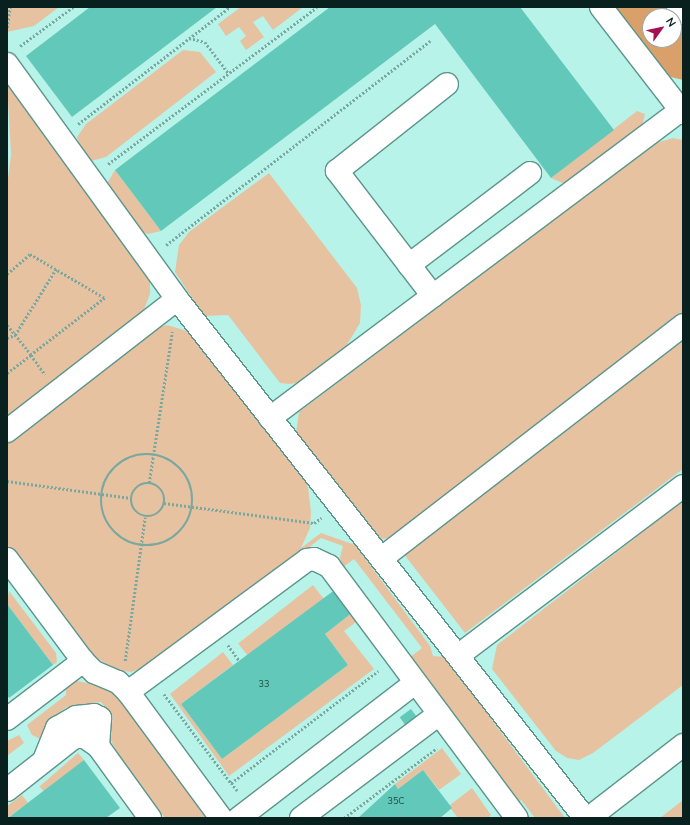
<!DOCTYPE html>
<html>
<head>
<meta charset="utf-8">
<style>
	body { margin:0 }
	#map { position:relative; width:690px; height:825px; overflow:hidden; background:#b8f3e9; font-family:Mulish,sans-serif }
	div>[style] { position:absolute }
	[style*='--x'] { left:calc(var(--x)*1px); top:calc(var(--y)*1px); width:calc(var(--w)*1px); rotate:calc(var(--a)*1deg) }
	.green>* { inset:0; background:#e7c2a1; transform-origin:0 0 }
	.forest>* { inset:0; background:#daa069 }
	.building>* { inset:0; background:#61c8ba; transform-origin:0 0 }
	.path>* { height:2.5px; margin-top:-1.25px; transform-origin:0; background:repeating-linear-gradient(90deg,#79a8a0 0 2px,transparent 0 4px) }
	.path>.ring { margin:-1.25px; padding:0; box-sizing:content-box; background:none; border:2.5px solid #79a8a0; border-radius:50% }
	.roads { filter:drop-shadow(1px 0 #5c958c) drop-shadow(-1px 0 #5c958c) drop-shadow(0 1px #5c958c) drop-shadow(0 -1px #5c958c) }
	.minor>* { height:22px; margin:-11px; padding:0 11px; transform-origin:11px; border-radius:11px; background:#fff }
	span { translate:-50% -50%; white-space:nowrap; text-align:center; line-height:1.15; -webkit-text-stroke:3px #fff; paint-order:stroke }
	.number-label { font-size:9px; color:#1f4b45 }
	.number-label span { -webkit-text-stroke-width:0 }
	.frame { position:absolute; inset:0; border:8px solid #09211e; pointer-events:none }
	.north { position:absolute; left:642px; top:8px; width:40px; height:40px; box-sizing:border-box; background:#fff; border:1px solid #9da6a5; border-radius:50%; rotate:57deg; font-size:11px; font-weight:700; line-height:16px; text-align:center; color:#09211e }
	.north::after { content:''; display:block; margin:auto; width:14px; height:18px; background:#a41150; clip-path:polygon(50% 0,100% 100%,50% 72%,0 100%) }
</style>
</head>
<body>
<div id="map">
	<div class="green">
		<i style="clip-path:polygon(7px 7px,59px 7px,34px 26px,7px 32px)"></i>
		<i style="clip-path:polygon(241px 7px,303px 7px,273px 30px,263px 16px,253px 22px,264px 37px,246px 50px,240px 41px,246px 36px,239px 27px,226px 36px,218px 24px)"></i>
		<i style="clip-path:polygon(183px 50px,200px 52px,216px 72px,106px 157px,91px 161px,84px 157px,77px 137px,86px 124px)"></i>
		<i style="clip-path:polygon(7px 83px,142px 261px,150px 282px,150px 294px,143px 312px,7px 418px,7px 186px,11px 155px)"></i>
		<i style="clip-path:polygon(637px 111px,645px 114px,642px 126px,565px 184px,551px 178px)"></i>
		<i style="clip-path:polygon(673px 138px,683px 140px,683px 317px,392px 538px,379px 539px,296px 433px,299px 412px,656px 143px)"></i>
		<i style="clip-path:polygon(115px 170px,161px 231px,148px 234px,140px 231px,111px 191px,108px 182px)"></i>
		<i style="clip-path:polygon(269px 173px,357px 288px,361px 305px,360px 323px,342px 353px,301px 382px,290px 384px,280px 383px,228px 315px,204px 316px,175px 272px,179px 245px,189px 232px)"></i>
		<i style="clip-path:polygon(167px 325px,190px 332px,301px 473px,308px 487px,311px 512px,310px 528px,301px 548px,321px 533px,355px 545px,430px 646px,433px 656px,445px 657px,565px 818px,535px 818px,521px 800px,519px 802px,409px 658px,422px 648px,361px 568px,354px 559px,342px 568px,340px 557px,343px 546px,321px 538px,158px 663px,131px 672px,116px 670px,89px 653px,7px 545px,7px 438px,156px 328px)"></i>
		<i style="clip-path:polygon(683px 336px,683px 469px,465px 633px,403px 553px)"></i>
		<i style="clip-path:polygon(683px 501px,683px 685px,593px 753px,579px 760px,567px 758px,556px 751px,492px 669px,497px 645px)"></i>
		<i style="left:313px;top:585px;width:18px;height:95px;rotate:52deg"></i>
		<i style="clip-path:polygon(9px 591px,56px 653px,57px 662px,53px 665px,7px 604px)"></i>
		<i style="clip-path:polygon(353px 612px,359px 620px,344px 631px,374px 669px,229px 776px,170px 694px,223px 652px,233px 665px,181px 704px,222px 759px,348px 665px,325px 634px)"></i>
		<i style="clip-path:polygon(72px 680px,112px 688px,209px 818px,165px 818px,124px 765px,109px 737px,113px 718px,101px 702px,67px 707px,51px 718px,40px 739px,32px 735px,27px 725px,66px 695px,66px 685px)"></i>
		<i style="clip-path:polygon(19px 735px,24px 743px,7px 756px,7px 741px)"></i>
		<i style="clip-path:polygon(442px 748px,461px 774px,439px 790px,423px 770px,398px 789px,395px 784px)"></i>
		<i style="left:78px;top:753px;width:9px;height:51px;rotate:49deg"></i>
		<i style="clip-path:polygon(472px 788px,491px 815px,488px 818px,458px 818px,451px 809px,450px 805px)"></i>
		<i style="clip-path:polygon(22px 795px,28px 803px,7px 818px,7px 806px)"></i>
		<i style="clip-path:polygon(683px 800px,683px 818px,660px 818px)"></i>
	</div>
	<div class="forest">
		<i style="clip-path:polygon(613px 7px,666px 7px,673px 16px,650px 16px,650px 40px,674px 40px,674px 17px,683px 29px,683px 80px,667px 76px)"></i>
	</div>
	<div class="building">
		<i style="clip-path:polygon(90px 7px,217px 7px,72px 117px,26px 56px)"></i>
		<i style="clip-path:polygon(330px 7px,520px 7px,614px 130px,551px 178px,435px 24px,161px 231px,115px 170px)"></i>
		<i style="clip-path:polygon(336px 589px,353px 612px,325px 634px,348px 665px,222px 759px,181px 704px)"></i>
		<i style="clip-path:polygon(7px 604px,53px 665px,9px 698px,7px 695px)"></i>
		<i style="left:411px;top:709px;width:9px;height:14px;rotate:54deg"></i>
		<i style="clip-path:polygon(84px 760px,120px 808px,106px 818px,8px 818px)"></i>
		<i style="clip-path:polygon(423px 770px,452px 808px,440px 818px,358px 818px,395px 784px,398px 789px)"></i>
	</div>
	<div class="path">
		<i style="--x:7;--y:28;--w:21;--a:-82"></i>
		<i style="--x:189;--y:38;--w:16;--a:14"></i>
		<i style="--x:205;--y:42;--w:40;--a:53"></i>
		<i style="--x:20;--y:46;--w:66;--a:-36.3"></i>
		<i style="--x:78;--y:124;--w:192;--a:-37.6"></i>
		<i style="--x:108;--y:164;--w:261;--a:-36.9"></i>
		<i style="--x:166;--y:245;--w:334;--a:-37.7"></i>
		<i style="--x:7;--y:274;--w:30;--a:-41"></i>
		<i style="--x:30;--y:254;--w:87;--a:30.4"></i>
		<i style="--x:105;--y:298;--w:93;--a:142.4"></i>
		<i style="--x:31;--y:355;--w:38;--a:-129"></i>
		<i style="--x:7;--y:338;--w:9;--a:-21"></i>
		<i style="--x:15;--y:335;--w:78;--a:-58.2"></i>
		<i style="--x:7;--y:373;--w:30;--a:-37"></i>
		<i style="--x:31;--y:355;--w:24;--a:54"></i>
		<i class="ring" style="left:101px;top:454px;width:89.5px;height:89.5px"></i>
		<i style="--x:7;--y:481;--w:125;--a:7.8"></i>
		<i style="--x:149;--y:483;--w:153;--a:-81.3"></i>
		<i class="ring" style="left:131px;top:483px;width:31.5px;height:31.5px"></i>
		<i style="--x:164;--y:503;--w:151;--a:7.6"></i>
		<i style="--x:314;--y:523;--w:9;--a:-36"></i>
		<i style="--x:228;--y:645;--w:19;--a:54"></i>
		<i style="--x:125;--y:661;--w:145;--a:-82.1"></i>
		<i style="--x:164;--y:694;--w:111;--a:53"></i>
		<i style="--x:237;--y:791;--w:10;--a:-127"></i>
		<i style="--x:231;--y:783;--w:185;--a:-37.3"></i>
		<i style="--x:344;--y:818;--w:116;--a:-37"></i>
	</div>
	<div class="roads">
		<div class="minor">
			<i style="--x:601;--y:7;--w:134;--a:52.3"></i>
			<i style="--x:678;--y:7;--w:8;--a:50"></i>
			<i style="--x:7;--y:64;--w:290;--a:54.1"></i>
			<i style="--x:177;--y:299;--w:660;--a:51.83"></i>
			<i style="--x:409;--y:265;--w:152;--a:-37.2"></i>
			<i style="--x:433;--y:296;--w:158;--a:-127.5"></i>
			<i style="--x:337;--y:171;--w:140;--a:-38.3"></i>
			<i style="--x:270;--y:418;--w:514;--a:-36.85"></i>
			<i style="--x:7;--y:431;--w:215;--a:-37.8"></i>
			<i style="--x:382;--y:558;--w:381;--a:-37.7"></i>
			<i style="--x:7;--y:559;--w:127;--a:53.3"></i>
			<i style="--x:83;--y:661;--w:16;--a:45"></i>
			<i style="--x:94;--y:672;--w:26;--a:23"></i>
			<i style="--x:118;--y:682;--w:14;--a:45"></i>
			<i style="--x:459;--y:655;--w:281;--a:-37"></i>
			<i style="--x:7;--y:719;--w:96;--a:-37.3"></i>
			<i style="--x:44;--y:760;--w:35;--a:-68"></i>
			<i style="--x:57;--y:728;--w:22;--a:-30"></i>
			<i style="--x:76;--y:717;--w:18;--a:-6"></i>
			<i style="--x:94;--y:715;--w:7;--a:27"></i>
			<i style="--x:100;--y:718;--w:28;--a:94"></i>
			<i style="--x:7;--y:790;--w:84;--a:-38.2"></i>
			<i style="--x:73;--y:738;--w:10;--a:-11"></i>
			<i style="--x:83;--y:736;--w:18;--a:34"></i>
			<i style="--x:98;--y:746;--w:89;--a:54.2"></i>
			<i style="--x:221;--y:818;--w:157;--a:-126.4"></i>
			<i style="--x:128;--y:692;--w:222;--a:-36.4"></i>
			<i style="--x:307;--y:560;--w:7;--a:-8"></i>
			<i style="--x:314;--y:559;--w:17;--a:25"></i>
			<i style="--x:329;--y:566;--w:314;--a:53.3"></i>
			<i style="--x:239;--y:818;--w:222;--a:-37.5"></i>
			<i style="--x:301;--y:818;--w:173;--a:-37"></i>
			<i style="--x:589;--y:818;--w:119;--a:-37.8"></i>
		</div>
	</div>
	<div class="number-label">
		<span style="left:264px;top:684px">33</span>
		<span style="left:396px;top:801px">35C</span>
	</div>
	<div class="frame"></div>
	<div class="north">N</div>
</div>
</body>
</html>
